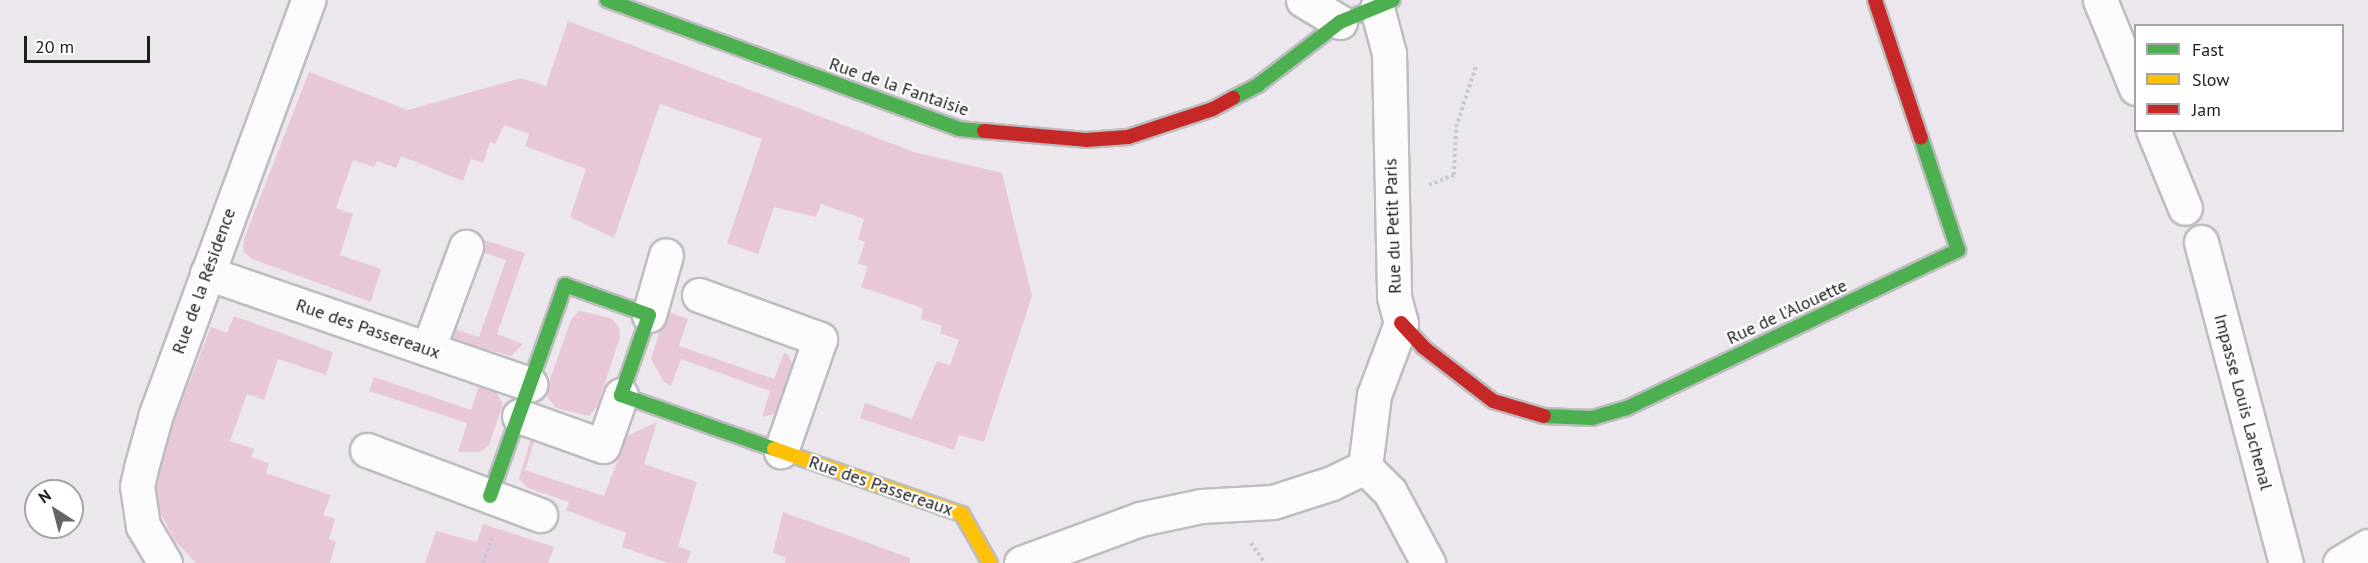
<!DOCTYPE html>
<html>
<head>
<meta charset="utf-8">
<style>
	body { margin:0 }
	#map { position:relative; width:2368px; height:563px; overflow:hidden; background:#ebe7ec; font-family:"PT Sans",sans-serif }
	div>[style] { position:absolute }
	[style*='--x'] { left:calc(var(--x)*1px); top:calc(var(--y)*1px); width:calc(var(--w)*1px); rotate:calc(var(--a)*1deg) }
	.grass>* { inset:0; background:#e8c8d8 }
	.path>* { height:4px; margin-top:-2px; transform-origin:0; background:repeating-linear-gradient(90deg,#cac7d5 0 3px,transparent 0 6px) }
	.roads { filter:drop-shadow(2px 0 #bdbcbe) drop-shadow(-2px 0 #bdbcbe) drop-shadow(0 2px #bdbcbe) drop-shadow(0 -2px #bdbcbe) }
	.street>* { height:33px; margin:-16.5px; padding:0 16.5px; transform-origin:16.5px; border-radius:16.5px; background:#fcfbfc }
	.fast>* { height:14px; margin:-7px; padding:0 7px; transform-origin:7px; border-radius:7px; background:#4caf50 }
	.slow>* { height:14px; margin:-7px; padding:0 7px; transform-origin:7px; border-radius:7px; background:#ffc107 }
	.jam>* { height:14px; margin:-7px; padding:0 7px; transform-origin:7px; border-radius:7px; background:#c62828 }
	span { translate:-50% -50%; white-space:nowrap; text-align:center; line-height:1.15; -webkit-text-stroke:4.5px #fff; paint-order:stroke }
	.street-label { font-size:18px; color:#1e1e1e }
	.legend { position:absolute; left:2134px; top:24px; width:210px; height:108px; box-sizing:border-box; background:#fff; border:2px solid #a5a5a5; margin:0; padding:8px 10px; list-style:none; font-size:18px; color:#1e1e1e }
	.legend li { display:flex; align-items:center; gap:12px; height:30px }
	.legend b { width:30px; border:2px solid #a5a5a5 }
	.north { position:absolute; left:24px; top:479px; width:60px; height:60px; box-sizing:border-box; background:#fff; border:2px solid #a5a5a5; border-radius:50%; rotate:324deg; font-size:16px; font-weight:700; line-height:24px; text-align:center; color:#1e1e1e }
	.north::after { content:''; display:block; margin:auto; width:21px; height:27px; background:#666466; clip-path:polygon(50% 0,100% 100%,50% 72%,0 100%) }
	.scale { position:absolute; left:24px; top:36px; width:126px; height:27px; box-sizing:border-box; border:3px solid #1e1e1e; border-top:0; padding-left:8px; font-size:18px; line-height:21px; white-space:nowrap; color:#1e1e1e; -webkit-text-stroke:4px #fff; paint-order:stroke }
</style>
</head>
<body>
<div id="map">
	<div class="grass">
		<i style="clip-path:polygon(568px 21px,914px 152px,1002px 173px,1032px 296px,984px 442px,959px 435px,954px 450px,860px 418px,865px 403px,912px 419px,937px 361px,950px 365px,959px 340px,940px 333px,942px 326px,921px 319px,923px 308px,861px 287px,868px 267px,858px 263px,865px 242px,858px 239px,864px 219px,821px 204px,816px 217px,774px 207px,758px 254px,727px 243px,762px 139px,660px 104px,614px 238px,570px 217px,586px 169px,525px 146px,529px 134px,504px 125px,495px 144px,490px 142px,483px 163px,471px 159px,463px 181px,401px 156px,396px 168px,377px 161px,374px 167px,353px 160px,336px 208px,353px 214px,340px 255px,381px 269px,371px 302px,252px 259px,243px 251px,244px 239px,309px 72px,408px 110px,521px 78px,546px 86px)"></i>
		<i style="clip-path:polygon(484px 240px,525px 253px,497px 334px,523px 344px,511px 356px,456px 341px,452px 336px,452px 328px,479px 337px,506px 260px,479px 251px)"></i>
		<i style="clip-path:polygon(579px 311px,611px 318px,619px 327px,620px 337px,597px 407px,589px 416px,556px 408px,548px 398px,547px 388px,571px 320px)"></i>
		<i style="clip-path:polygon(666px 311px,688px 319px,679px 346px,774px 379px,784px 353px,788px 355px,794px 367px,775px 414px,762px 417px,770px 391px,681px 359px,671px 386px,664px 382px,651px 359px)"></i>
		<i style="clip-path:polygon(234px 316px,333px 352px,326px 375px,278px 359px,264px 400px,247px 394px,230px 441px,254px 449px,251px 457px,269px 463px,266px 473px,331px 495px,323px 515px,335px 519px,329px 539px,336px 542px,330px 563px,196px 563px,175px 541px,160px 512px,155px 486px,172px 426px,211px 327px,227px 333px)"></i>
		<i style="clip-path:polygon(374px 377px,471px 410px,480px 383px,493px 387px,503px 404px,489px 445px,480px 452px,458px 452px,467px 423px,369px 391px)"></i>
		<i style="clip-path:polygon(657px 422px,644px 464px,697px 482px,678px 546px,691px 551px,687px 563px,668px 563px,622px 547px,626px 533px,566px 510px,569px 502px,528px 488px,519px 479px,531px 438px,535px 439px,525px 470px,604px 496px,627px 436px)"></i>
		<i style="clip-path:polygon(783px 512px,910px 558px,910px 563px,785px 563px,786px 558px,773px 553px)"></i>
		<i style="clip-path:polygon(483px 524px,554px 547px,548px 563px,425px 563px,436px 531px,477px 542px)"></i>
	</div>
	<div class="path">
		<i style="--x:1429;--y:185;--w:27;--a:-22"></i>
		<i style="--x:1454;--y:175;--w:48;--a:-87.6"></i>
		<i style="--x:1456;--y:127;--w:64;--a:-71.8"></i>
		<i style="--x:1251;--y:543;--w:24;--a:55"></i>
		<i style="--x:483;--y:563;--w:27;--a:-70"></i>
	</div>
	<div class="roads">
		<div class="street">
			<i style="--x:1303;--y:0;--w:43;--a:30.7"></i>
			<i style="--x:2100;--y:0;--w:95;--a:67.8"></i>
			<i style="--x:1377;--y:8;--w:47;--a:75.1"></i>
			<i style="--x:1389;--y:53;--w:244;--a:88.8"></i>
			<i style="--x:1394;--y:297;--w:27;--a:75"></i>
			<i style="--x:1401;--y:323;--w:77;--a:110.6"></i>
			<i style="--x:1374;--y:395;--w:73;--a:97.1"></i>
			<i style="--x:1365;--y:467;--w:35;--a:45"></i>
			<i style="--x:1390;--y:492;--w:81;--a:61.8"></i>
			<i style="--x:2153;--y:130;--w:84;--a:67.7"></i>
			<i style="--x:2201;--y:242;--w:332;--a:75.2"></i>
			<i style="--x:207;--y:273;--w:342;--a:19"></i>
			<i style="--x:699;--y:295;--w:129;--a:20"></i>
			<i style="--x:820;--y:339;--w:119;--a:109.2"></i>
			<i style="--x:649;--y:315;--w:62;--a:-74.2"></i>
			<i style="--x:428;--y:349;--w:109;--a:-69.6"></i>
			<i style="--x:519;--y:416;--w:89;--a:19.7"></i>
			<i style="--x:603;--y:446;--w:54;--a:-70.6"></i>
			<i style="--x:367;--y:450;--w:185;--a:20.6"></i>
			<i style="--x:165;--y:563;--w:43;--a:-120.7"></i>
			<i style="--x:143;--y:526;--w:40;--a:-98.5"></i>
			<i style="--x:137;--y:486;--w:18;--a:-77"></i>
			<i style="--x:141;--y:468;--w:56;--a:-74.5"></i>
			<i style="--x:156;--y:414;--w:441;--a:-69.8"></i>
			<i style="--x:1021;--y:563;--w:127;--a:-20.3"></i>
			<i style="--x:1140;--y:519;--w:62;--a:-12"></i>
			<i style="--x:1201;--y:506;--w:72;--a:-3.2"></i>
			<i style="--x:1273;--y:502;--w:62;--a:-17.9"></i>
			<i style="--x:1332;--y:483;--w:37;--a:-26"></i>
			<i style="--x:2340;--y:563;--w:33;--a:-31"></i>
		</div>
		<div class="fast">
			<i style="--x:607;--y:0;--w:375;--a:20.1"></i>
			<i style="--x:959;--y:129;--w:25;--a:5"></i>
			<i style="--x:1233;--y:98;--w:28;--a:-27"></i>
			<i style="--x:1258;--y:85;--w:103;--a:-37.5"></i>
			<i style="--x:1340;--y:22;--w:57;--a:-22.5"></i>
			<i style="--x:1544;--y:416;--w:48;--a:2.4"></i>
			<i style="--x:1592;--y:418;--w:36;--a:-16"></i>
			<i style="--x:1627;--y:408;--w:367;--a:-25.5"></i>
			<i style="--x:1958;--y:250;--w:118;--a:-108.3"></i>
			<i style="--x:490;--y:496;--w:224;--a:-70.4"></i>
			<i style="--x:565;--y:285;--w:89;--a:19.7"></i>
			<i style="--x:649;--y:315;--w:85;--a:109.3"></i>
			<i style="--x:621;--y:395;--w:162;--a:19.4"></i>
		</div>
		<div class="slow">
			<i style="--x:774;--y:449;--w:199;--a:19.1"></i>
			<i style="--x:962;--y:514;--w:56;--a:60.3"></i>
		</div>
		<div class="jam">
			<i style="--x:1875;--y:0;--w:145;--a:71.6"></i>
			<i style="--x:984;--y:131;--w:102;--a:5"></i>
			<i style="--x:1086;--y:140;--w:42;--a:-4.1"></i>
			<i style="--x:1128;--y:137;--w:89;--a:-18.2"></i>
			<i style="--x:1213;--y:109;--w:23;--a:-29"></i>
			<i style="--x:1401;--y:323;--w:33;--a:47"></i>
			<i style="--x:1423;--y:347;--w:88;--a:37.6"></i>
			<i style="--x:1493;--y:401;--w:53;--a:16.4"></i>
		</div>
	</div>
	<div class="street-label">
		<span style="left:899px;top:87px;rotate:19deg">Rue de la Fantaisie</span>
		<span style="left:1393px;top:226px;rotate:-92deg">Rue du Petit Paris</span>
		<span style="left:204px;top:281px;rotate:-70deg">Rue de la Résidence</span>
		<span style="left:1787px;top:312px;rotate:-25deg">Rue de l'Alouette</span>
		<span style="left:368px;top:329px;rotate:19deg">Rue des Passereaux</span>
		<span style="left:2243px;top:402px;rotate:75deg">Impasse Louis Lachenal</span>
		<span style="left:881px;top:486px;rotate:19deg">Rue des Passereaux</span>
	</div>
	<ul class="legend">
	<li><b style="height:8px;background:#4caf50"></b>Fast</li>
	<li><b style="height:8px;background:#ffc107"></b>Slow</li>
	<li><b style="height:8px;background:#c62828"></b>Jam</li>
	</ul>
	<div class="north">N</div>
	<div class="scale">20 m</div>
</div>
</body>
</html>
